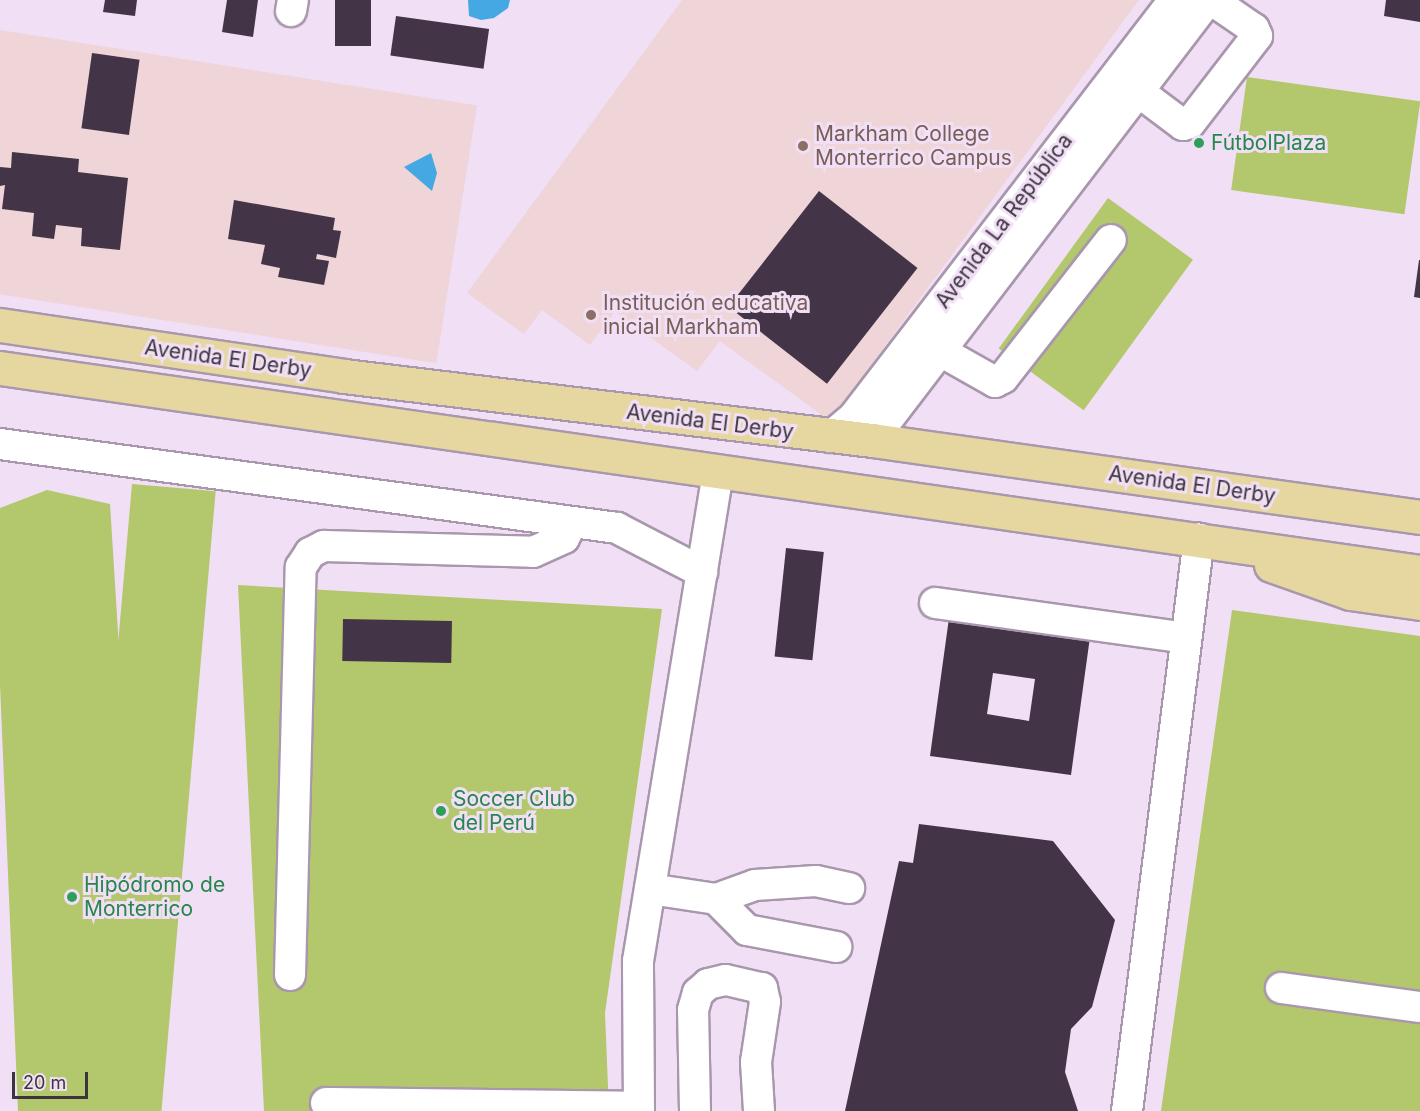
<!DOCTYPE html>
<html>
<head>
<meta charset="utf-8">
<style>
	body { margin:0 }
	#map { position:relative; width:1420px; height:1111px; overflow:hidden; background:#f1dff6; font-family:Inter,sans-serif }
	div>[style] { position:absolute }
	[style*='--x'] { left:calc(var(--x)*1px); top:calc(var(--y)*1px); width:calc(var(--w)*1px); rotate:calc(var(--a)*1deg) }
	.education>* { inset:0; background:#efd4d8; transform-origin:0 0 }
	.green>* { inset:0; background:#b3c76c; transform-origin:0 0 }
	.water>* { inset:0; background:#45a8e2 }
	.building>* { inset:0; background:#433447; transform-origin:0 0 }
	.roads { filter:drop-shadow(2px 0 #a897ad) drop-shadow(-2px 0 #a897ad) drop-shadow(0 2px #a897ad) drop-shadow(0 -2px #a897ad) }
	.minor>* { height:30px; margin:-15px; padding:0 15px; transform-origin:15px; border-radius:15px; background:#fff }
	.major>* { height:33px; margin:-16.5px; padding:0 16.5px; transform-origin:16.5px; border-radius:16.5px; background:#e6d7a1 }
	.dots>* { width:16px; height:16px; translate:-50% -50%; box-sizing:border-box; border:3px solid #f1dff6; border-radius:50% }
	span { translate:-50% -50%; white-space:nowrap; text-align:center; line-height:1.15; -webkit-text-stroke:6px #f1dff6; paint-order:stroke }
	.education-label { font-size:21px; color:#785e54 }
	.left { translate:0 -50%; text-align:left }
	.leisure-label { font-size:21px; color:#27864d }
	.street-label { font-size:21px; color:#3c353e }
	.scale { position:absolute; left:12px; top:1072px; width:76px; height:27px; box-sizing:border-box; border:3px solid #3c353e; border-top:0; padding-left:8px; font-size:18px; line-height:21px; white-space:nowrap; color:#3c353e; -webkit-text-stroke:4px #f1dff6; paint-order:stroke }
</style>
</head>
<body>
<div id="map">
	<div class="education">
		<i style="clip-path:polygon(682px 0,1139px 0,830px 421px,720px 341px,697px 371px,615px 312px,590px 345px,542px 310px,524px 334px,467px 293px)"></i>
		<i style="left:0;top:30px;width:483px;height:261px;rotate:9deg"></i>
	</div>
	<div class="green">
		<i style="left:1247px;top:77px;width:175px;height:114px;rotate:8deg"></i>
		<i style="left:1108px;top:198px;width:105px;height:186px;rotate:36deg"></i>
		<i style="left:132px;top:484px;width:84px;height:628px;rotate:5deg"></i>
		<i style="clip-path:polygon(47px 490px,110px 504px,148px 1111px,18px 1111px,0 684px,0 508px)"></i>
		<i style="clip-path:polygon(238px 585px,662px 609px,605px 1013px,609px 1111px,264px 1111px)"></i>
		<i style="clip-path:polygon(1232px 610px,1420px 636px,1420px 1111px,1161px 1111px)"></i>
	</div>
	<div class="water">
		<i style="clip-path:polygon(468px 0,510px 0,508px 8px,494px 18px,481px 20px,469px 16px)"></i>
		<i style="clip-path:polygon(431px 153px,437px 173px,432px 191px,404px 167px)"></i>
	</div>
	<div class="building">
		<i style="clip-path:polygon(105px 0,137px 0,135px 16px,103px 12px)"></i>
		<i style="clip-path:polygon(227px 0,258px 0,253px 37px,222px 32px)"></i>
		<i style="left:335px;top:0;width:36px;height:46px"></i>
		<i style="clip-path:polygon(1386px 0,1420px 0,1420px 22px,1384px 16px)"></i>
		<i style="left:396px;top:16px;width:94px;height:40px;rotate:8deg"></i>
		<i style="left:92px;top:53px;width:48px;height:76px;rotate:8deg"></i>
		<i style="clip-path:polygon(12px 152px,79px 159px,78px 172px,128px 178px,120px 250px,81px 246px,82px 228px,56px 225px,54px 239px,32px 236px,34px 213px,2px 209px,5px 185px,0 186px,0 167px,11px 168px)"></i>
		<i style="left:819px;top:191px;width:125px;height:147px;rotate:38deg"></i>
		<i style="clip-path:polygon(234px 200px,335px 218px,333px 230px,341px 231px,336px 258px,317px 254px,316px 259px,329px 261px,324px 285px,278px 277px,280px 268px,261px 264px,265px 245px,228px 239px)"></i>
		<i style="clip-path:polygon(1419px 260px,1420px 260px,1420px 298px,1414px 297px)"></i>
		<i style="left:786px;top:548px;width:38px;height:109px;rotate:6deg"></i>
		<i style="clip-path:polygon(evenodd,949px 618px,1090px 637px,1071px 775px,930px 756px,949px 618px,993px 673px,1035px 679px,1029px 721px,987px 714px,993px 673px)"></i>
		<i style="left:343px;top:619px;width:109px;height:42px;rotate:1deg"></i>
		<i style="clip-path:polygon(919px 824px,1053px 841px,1115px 920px,1092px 1007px,1071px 1029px,1065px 1072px,1078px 1111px,845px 1111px,899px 861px,913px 863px)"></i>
	</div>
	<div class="roads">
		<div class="minor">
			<i style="--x:291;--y:11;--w:11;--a:-80"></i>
			<i style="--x:1139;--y:92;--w:55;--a:36.9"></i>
			<i style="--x:1183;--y:125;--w:7;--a:-16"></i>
			<i style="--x:1190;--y:123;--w:110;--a:-52.4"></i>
			<i style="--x:1257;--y:36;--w:8;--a:-113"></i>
			<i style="--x:1254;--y:29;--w:51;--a:-145.4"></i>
			<i style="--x:942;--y:352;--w:61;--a:29.5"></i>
			<i style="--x:995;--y:382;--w:9;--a:-27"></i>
			<i style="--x:1003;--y:378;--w:175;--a:-52"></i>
			<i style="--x:830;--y:437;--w:30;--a:-40"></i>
			<i style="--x:853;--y:418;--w:527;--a:-52.48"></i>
			<i style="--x:872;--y:440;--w:554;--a:-52.63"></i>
			<i style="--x:0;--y:444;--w:623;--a:7.75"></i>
			<i style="--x:617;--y:528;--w:96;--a:27.4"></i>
			<i style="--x:935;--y:603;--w:253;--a:7.9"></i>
			<i style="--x:650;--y:889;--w:67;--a:8.6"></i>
			<i style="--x:716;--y:899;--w:41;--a:-19.7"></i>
			<i style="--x:755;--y:885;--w:61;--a:-3.8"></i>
			<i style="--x:816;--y:881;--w:34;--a:12"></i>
			<i style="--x:716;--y:899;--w:44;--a:45"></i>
			<i style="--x:747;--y:930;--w:91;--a:10.8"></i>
			<i style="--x:290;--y:975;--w:408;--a:-88.5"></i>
			<i style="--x:301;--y:567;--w:17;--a:-57"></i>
			<i style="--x:310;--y:553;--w:16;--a:-27"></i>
			<i style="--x:324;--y:546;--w:209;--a:1.6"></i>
			<i style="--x:533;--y:552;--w:34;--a:-24"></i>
			<i style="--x:564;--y:538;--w:17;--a:-62"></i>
			<i style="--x:1281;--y:988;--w:140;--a:7.8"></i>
			<i style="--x:326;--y:1103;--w:313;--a:0.7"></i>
			<i style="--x:639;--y:1111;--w:150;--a:-90.4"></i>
			<i style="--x:638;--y:961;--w:495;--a:-80.7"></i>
			<i style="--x:695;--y:1111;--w:101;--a:-91.1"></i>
			<i style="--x:693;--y:1010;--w:18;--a:-74"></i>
			<i style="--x:698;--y:993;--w:13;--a:-42"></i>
			<i style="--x:708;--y:984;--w:18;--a:-13"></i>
			<i style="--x:726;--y:980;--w:37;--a:13"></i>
			<i style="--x:762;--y:988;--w:14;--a:78"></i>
			<i style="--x:765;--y:1002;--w:61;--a:98.5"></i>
			<i style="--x:756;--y:1062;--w:49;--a:86.5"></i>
			<i style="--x:1127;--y:1111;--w:577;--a:-82.83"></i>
		</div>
		<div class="major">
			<i style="--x:0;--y:325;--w:348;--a:8.4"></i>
			<i style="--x:344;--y:376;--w:532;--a:6.91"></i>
			<i style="--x:872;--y:440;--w:553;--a:8"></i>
			<i style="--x:0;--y:368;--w:1435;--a:8.18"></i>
			<i style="--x:1271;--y:565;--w:84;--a:19.5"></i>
			<i style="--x:1350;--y:593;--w:71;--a:8.1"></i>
		</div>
	</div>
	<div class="dots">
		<i style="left:1199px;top:143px;background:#2e9e5b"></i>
		<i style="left:803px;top:146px;background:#8d6e63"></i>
		<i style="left:591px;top:315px;background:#8d6e63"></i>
		<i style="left:441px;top:811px;background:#2e9e5b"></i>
		<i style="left:72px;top:897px;background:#2e9e5b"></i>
	</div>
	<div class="education-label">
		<span class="left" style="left:815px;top:146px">Markham College<br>Monterrico Campus</span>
		<span class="left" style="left:603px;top:315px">Institución educativa<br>inicial Markham</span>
	</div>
	<div class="leisure-label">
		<span class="left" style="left:1211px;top:143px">FútbolPlaza</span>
		<span class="left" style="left:453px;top:811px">Soccer Club<br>del Perú</span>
		<span class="left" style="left:84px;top:897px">Hipódromo de<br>Monterrico</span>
	</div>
	<div class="street-label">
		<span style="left:1004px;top:221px;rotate:-53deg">Avenida La República</span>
		<span style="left:228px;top:359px;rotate:8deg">Avenida El Derby</span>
		<span style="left:710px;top:422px;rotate:7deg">Avenida El Derby</span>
		<span style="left:1192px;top:485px;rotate:8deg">Avenida El Derby</span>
	</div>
	<div class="scale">20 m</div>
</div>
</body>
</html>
